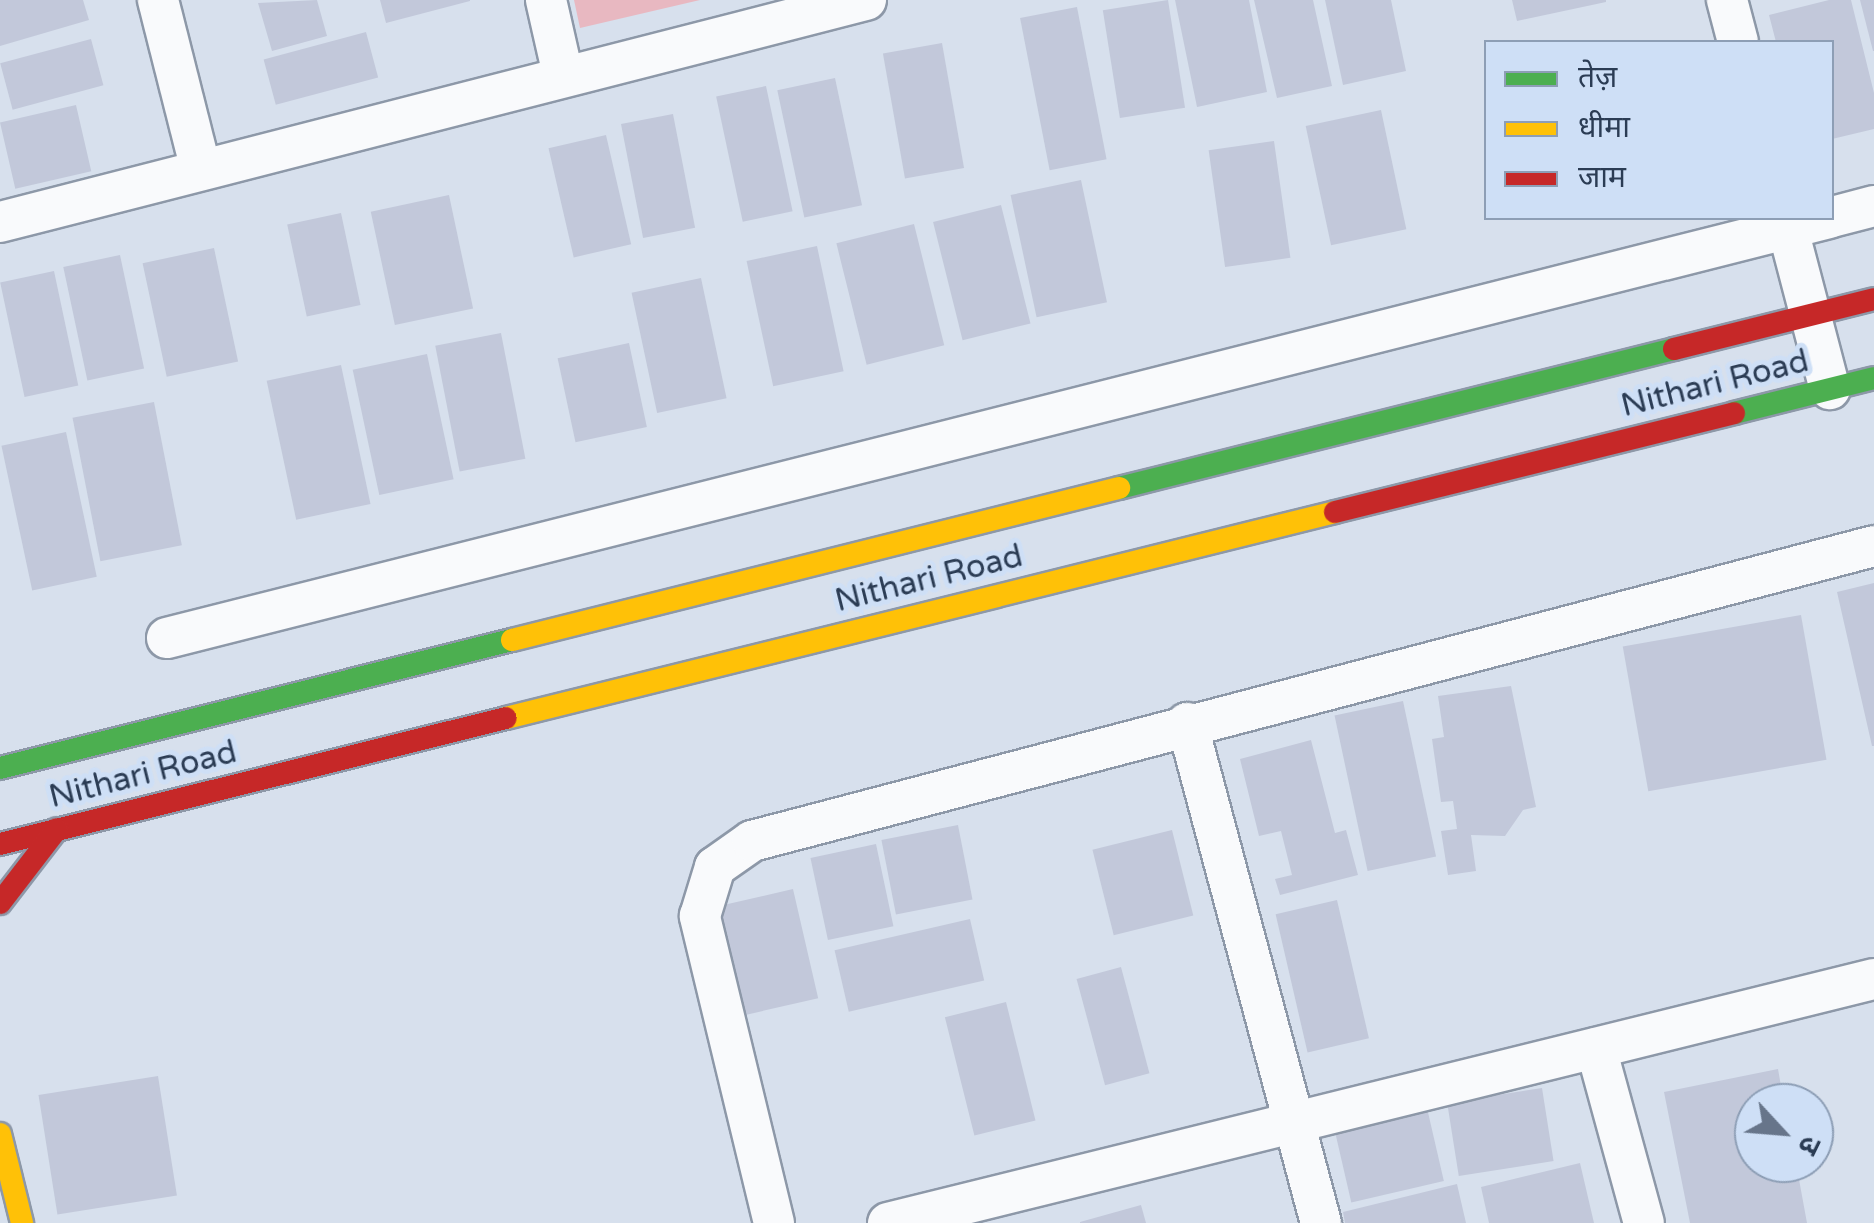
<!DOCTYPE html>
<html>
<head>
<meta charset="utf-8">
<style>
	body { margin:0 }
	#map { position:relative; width:1874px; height:1223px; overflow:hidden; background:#d7e0ed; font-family:"Varela Round","Noto Sans Devanagari",sans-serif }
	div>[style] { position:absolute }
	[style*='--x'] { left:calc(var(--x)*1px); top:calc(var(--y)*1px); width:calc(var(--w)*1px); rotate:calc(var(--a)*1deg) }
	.green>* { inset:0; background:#e8b8c1 }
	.building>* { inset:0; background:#c2c8da; transform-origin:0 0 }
	.roads { filter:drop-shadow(2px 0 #8d98a8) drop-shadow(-2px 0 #8d98a8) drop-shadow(0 2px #8d98a8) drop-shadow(0 -2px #8d98a8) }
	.street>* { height:40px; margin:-20px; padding:0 20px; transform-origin:20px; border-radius:20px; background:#f9fafc }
	.fast>* { height:22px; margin:-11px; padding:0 11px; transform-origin:11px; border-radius:11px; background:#4caf50 }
	.slow>* { height:22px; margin:-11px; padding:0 11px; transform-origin:11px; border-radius:11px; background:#ffc107 }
	.jam>* { height:22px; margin:-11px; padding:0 11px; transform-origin:11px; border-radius:11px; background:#c62828 }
	span { translate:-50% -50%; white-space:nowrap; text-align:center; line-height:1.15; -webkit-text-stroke:10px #cedff6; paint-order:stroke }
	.street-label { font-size:32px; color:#2b3c54 }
	.legend { position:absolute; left:1484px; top:40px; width:350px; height:180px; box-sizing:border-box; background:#cedff6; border:2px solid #8d9eb5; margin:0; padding:12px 18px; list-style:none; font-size:30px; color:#2b3c54 }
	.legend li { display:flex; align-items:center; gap:20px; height:50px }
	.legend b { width:50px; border:2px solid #8d9eb5 }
	.north { position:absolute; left:1734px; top:1083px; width:100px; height:100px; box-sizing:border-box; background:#cedff6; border:2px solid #8d9eb5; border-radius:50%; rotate:116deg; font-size:28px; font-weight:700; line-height:40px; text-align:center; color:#2b3c54 }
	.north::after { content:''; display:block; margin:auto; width:35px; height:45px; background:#67758a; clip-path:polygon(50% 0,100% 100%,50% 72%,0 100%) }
</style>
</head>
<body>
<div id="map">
	<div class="green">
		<i style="clip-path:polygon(574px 0,700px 0,580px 28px)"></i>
	</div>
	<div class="building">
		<i style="clip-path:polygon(0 0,83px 0,89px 20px,0 46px)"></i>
		<i style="clip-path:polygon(317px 0,327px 36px,272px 51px,258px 3px)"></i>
		<i style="clip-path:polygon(380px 0,470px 0,470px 1px,386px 23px)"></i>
		<i style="left:1168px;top:0;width:109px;height:66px;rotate:81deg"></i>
		<i style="clip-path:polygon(1175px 0,1249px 0,1267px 92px,1197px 107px)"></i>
		<i style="clip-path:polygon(1254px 0,1313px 0,1332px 86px,1277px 98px)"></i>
		<i style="clip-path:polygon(1325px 0,1391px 0,1406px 71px,1343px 85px)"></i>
		<i style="clip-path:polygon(1512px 0,1606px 0,1606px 2px,1517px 21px)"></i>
		<i style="clip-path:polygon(1829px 0,1851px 0,1874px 93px,1874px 129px,1832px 139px,1832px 42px,1776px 42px,1769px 15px)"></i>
		<i style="clip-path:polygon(1860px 0,1874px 0,1874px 51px,1873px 51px)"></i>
		<i style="left:1077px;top:7px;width:155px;height:58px;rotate:79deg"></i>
		<i style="left:366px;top:32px;width:47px;height:106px;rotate:75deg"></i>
		<i style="left:91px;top:39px;width:48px;height:94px;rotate:75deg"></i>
		<i style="left:942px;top:43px;width:127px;height:60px;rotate:80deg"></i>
		<i style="left:835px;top:78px;width:130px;height:59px;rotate:78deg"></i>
		<i style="left:766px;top:86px;width:128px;height:51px;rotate:78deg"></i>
		<i style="left:76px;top:105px;width:68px;height:78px;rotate:77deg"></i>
		<i style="left:1381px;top:110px;width:122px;height:77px;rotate:78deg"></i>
		<i style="left:673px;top:114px;width:116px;height:53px;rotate:79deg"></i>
		<i style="left:606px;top:135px;width:112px;height:59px;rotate:77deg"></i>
		<i style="left:1274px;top:141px;width:118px;height:66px;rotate:82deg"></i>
		<i style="left:1081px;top:180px;width:125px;height:72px;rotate:78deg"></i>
		<i style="left:449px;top:195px;width:116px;height:80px;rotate:78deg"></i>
		<i style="left:1001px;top:205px;width:122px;height:70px;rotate:76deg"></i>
		<i style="left:341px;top:213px;width:94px;height:55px;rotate:78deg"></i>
		<i style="left:914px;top:224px;width:125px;height:80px;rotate:76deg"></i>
		<i style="left:817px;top:246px;width:128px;height:72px;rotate:78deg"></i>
		<i style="left:214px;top:248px;width:116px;height:73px;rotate:78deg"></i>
		<i style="left:120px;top:255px;width:116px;height:58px;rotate:78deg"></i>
		<i style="left:54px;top:271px;width:117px;height:55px;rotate:78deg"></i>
		<i style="left:701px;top:278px;width:123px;height:71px;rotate:78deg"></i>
		<i style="left:501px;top:333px;width:128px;height:67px;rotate:79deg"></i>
		<i style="left:629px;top:343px;width:86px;height:73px;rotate:78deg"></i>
		<i style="left:427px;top:354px;width:128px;height:76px;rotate:78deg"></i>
		<i style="left:341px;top:365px;width:142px;height:76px;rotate:78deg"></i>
		<i style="left:154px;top:402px;width:146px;height:83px;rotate:79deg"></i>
		<i style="left:66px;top:432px;width:148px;height:66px;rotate:78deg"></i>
		<i style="clip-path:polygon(1874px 583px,1874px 746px,1872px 746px,1837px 592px)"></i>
		<i style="left:1801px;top:615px;width:147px;height:181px;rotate:80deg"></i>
		<i style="clip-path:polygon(1511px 686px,1536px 807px,1523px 810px,1505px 836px,1471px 835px,1476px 871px,1448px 875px,1441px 831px,1457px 829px,1453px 801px,1441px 802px,1432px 739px,1444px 737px,1438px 696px)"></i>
		<i style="left:1403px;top:701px;width:159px;height:70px;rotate:78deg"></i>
		<i style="clip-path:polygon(1311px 740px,1335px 833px,1346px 830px,1358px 875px,1280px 895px,1275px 879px,1292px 875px,1281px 831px,1259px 836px,1240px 759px)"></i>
		<i style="left:958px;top:825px;width:76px;height:78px;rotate:79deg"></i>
		<i style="left:1172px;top:830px;width:88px;height:82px;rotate:76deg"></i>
		<i style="left:876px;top:844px;width:84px;height:67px;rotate:78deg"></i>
		<i style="left:793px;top:889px;width:112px;height:86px;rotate:77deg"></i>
		<i style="left:1337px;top:900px;width:142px;height:63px;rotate:77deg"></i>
		<i style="left:970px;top:919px;width:63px;height:139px;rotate:77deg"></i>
		<i style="left:1121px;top:967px;width:110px;height:46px;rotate:75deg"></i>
		<i style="left:1006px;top:1002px;width:122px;height:63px;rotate:76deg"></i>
		<i style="clip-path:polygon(1778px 1069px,1784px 1103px,1754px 1103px,1754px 1163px,1796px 1163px,1807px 1223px,1690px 1223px,1664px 1092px)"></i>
		<i style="left:158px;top:1076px;width:121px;height:121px;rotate:81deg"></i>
		<i style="left:1542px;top:1088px;width:74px;height:96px;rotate:81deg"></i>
		<i style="left:1427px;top:1108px;width:75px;height:95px;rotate:77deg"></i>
		<i style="clip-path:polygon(1580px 1163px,1594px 1223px,1489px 1223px,1481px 1187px)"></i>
		<i style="clip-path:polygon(1457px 1184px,1466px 1223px,1345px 1223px,1343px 1212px)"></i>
		<i style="clip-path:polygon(1141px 1205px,1146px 1223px,1080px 1223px,1080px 1222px)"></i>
	</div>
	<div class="roads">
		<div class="street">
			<i style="--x:158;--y:0;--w:171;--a:75.8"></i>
			<i style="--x:546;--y:0;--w:77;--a:77.2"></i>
			<i style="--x:1727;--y:0;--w:43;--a:75.3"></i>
			<i style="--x:1832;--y:217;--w:43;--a:-14.7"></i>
			<i style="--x:1785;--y:218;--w:177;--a:75.3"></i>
			<i style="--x:0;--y:222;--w:894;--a:-14.38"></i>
			<i style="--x:167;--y:638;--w:1714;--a:-14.18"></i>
			<i style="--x:1187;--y:723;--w:518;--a:75"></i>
			<i style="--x:1596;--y:1048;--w:181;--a:74.7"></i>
			<i style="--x:774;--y:1223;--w:316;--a:-103.6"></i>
			<i style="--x:700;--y:916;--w:51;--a:-73"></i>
			<i style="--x:715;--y:867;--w:45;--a:-35.1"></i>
			<i style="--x:752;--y:841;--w:1160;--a:-14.73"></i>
			<i style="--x:888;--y:1223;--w:1016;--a:-13.9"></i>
		</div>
		<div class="fast">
			<i style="--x:1734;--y:413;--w:144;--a:-14"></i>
			<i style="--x:1119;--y:488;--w:572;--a:-14.06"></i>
			<i style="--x:0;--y:768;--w:528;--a:-14.04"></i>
		</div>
		<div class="slow">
			<i style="--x:512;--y:640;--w:626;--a:-14.06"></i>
			<i style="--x:506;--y:718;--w:854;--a:-13.95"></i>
			<i style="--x:0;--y:1134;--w:92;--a:76.1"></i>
		</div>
		<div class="jam">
			<i style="--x:1674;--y:349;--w:206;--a:-14"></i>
			<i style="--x:1335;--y:512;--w:411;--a:-13.9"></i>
			<i style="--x:0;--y:844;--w:521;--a:-13.98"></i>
			<i style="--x:0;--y:903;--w:93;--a:-52.4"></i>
		</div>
	</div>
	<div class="street-label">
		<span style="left:1715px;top:384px;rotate:-14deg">Nithari Road</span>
		<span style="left:929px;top:579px;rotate:-14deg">Nithari Road</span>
		<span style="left:143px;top:775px;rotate:-14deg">Nithari Road</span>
	</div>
	<ul class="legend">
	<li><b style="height:12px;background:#4caf50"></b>तेज़</li>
	<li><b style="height:12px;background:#ffc107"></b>धीमा</li>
	<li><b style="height:12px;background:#c62828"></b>जाम</li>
	</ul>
	<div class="north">उ</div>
</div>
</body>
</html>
